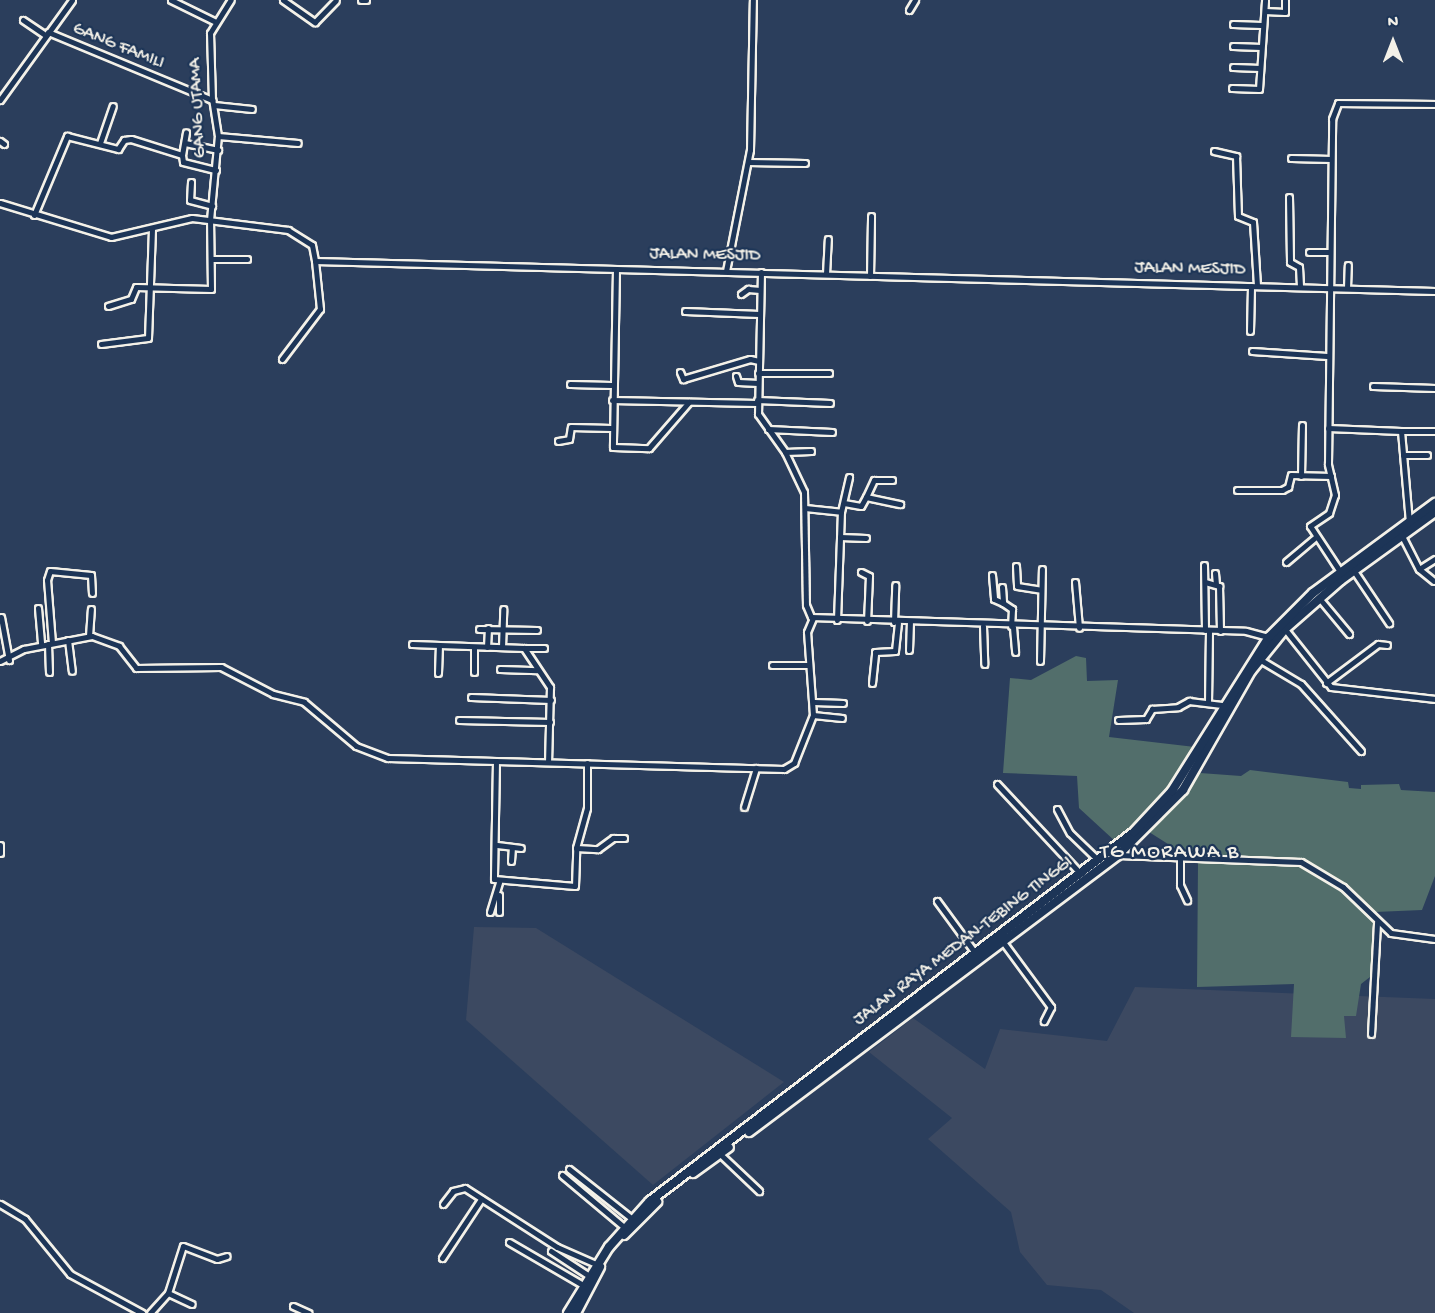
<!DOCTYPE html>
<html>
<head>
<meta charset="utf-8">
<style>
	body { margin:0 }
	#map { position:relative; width:1435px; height:1313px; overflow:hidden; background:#2b3e5c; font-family:"Gochi Hand",sans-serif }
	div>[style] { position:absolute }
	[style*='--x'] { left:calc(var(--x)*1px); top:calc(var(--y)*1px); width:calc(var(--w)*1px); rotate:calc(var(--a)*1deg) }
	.built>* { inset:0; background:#3c4961 }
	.green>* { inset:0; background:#526e6b }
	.roads { filter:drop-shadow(2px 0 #f4f1e8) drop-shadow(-2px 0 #f4f1e8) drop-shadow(0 2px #f4f1e8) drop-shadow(0 -2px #f4f1e8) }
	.minor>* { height:5px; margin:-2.5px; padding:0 2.5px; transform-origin:2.5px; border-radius:2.5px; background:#1d3557 }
	.highway>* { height:8px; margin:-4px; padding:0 4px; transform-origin:4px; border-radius:4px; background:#1d3557 }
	span { translate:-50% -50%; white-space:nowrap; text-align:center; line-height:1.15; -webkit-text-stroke:4.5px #1d3557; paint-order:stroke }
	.street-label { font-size:18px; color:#f4f1e8 }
	.quarter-label { font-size:21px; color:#f4f1e8; letter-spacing:1.5px }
	.north { position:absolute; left:1363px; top:12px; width:60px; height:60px; -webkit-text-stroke:4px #1d3557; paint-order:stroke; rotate:0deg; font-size:16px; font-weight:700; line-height:24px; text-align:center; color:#f4f1e8 }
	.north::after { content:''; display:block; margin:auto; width:21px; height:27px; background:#f4f1e8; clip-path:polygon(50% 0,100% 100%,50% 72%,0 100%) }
</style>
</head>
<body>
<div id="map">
	<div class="built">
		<i style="clip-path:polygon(474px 927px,536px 928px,784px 1082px,653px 1185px,466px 1020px)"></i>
		<i style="clip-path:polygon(1135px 987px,1435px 999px,1435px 1313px,1134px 1313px,1101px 1290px,1047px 1285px,1020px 1252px,1011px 1212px,928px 1139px,952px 1118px,869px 1052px,913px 1018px,985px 1069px,1000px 1029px,1107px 1041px)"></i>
	</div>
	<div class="green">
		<i style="clip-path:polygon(1076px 656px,1086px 658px,1087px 681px,1118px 680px,1109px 737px,1195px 747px,1166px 794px,1116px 842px,1079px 808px,1077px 776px,1003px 773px,1010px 678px,1031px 680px)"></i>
		<i style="clip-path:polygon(1250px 770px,1348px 782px,1349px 788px,1361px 789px,1361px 785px,1399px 784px,1401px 790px,1435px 792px,1435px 876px,1422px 910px,1375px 912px,1370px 977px,1361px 984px,1356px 1016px,1344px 1016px,1346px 1038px,1291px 1037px,1294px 984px,1197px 987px,1198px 863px,1149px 832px,1200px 773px,1241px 776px)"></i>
	</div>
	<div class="roads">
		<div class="minor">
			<i style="--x:171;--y:0;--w:50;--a:26.1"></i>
			<i style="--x:283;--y:0;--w:39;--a:35"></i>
			<i style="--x:315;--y:22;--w:30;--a:-46"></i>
			<i style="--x:361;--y:0;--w:5;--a:0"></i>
			<i style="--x:909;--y:10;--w:12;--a:-59"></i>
			<i style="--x:1265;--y:11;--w:20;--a:3"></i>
			<i style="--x:1285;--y:12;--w:12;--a:-90"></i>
			<i style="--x:23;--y:20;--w:27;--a:34"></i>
			<i style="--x:1233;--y:24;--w:28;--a:2"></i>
			<i style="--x:48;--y:32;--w:178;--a:22.5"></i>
			<i style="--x:1233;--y:46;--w:28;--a:2"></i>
			<i style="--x:1233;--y:67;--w:27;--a:2"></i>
			<i style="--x:1232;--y:88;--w:27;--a:2"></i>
			<i style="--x:1259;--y:89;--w:89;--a:-86.1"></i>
			<i style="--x:0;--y:100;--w:123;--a:-54.2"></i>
			<i style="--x:214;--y:105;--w:38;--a:6"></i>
			<i style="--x:218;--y:136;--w:80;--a:5"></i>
			<i style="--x:0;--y:141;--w:5;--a:37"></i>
			<i style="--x:100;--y:143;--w:39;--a:-71"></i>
			<i style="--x:185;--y:143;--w:34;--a:12"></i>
			<i style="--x:1214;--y:151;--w:23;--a:13"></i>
			<i style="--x:1236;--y:156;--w:60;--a:88.1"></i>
			<i style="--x:1238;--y:216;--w:16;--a:22"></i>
			<i style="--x:1253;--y:222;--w:64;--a:86.4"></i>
			<i style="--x:182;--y:155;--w:7;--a:82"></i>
			<i style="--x:183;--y:162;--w:34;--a:14"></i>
			<i style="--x:1291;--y:158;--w:40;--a:1.4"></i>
			<i style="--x:748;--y:162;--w:57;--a:1"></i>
			<i style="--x:191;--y:182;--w:18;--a:93"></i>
			<i style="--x:190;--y:200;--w:23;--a:15"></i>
			<i style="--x:1289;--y:197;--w:65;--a:89.1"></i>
			<i style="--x:1290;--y:262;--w:10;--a:29"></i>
			<i style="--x:1299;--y:267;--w:20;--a:87"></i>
			<i style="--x:0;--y:203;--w:116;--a:17"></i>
			<i style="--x:111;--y:237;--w:83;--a:-13.2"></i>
			<i style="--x:192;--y:218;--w:97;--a:7.1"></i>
			<i style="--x:288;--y:230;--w:28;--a:32"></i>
			<i style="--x:312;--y:245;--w:16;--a:79"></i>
			<i style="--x:315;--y:261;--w:1120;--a:1.53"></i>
			<i style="--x:34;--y:215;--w:86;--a:-67.3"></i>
			<i style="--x:67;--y:136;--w:53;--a:14.3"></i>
			<i style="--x:118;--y:149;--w:11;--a:-56"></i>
			<i style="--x:124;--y:140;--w:7;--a:-8"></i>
			<i style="--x:131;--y:139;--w:53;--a:17.4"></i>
			<i style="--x:182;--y:155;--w:23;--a:-80"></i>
			<i style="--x:1309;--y:252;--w:20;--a:0"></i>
			<i style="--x:211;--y:259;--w:36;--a:0"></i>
			<i style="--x:616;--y:269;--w:178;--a:91"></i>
			<i style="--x:613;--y:447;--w:36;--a:2"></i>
			<i style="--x:649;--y:448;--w:61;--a:-49"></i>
			<i style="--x:726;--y:271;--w:123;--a:-78.8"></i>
			<i style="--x:750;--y:150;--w:150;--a:-88.9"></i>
			<i style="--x:761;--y:272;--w:142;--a:91.2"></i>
			<i style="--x:758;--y:414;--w:47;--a:54.6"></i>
			<i style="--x:785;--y:452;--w:44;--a:64.6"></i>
			<i style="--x:804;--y:492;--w:113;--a:89"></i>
			<i style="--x:806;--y:605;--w:13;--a:67"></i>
			<i style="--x:811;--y:617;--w:435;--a:1.8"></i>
			<i style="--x:1246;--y:631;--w:24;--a:15"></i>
			<i style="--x:826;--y:274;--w:35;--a:-87"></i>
			<i style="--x:870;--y:276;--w:60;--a:-89"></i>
			<i style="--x:1347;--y:288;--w:23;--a:-88"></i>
			<i style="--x:741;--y:294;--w:9;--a:-36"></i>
			<i style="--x:748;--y:289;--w:12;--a:5"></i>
			<i style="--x:108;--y:306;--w:24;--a:-17"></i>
			<i style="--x:131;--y:299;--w:13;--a:-67"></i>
			<i style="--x:136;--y:287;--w:75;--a:1.5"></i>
			<i style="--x:211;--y:289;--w:69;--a:-90.8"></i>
			<i style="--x:210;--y:220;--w:84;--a:-84.6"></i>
			<i style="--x:218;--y:136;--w:36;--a:-99"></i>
			<i style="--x:212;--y:100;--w:67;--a:-91.7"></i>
			<i style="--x:210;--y:33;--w:39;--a:-58"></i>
			<i style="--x:685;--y:311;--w:74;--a:2.3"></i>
			<i style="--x:1250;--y:331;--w:45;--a:-88.7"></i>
			<i style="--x:101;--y:344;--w:47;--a:-7.3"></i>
			<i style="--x:148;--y:338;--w:110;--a:-87.9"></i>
			<i style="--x:1252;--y:351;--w:75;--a:3.8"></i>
			<i style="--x:282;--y:359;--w:63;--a:-52.8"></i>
			<i style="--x:320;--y:309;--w:48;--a:-95.9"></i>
			<i style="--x:680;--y:372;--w:8;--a:67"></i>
			<i style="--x:683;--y:379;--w:70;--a:-16.6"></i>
			<i style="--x:750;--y:359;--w:9;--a:13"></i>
			<i style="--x:758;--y:373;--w:71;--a:0"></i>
			<i style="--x:736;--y:376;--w:6;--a:72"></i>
			<i style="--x:738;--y:382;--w:20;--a:3"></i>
			<i style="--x:570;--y:384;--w:41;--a:1.4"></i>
			<i style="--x:1373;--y:386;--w:62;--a:1.8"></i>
			<i style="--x:612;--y:400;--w:145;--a:1.2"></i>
			<i style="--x:757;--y:400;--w:73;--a:2.4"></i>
			<i style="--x:1328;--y:428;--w:73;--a:2.4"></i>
			<i style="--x:1401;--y:431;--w:91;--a:85"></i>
			<i style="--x:768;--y:429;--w:64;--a:2.7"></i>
			<i style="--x:1401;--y:431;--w:34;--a:0"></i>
			<i style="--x:558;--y:441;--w:11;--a:-10"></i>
			<i style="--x:569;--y:439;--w:12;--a:-81"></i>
			<i style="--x:571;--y:427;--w:40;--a:1.4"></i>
			<i style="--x:785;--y:452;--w:26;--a:-2"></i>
			<i style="--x:1403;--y:455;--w:24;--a:0"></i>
			<i style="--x:1301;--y:476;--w:51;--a:-88.9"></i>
			<i style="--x:1237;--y:490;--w:45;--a:0"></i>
			<i style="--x:1282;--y:490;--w:7;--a:-27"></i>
			<i style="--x:1288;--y:487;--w:12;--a:-76"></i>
			<i style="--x:1291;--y:475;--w:40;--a:1.4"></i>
			<i style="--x:866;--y:497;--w:19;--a:-65"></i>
			<i style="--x:874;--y:480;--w:18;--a:0"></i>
			<i style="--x:844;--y:503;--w:17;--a:10"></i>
			<i style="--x:861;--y:506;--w:10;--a:-61"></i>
			<i style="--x:866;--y:497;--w:35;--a:12"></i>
			<i style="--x:805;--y:508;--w:36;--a:6"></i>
			<i style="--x:1402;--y:536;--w:37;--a:63"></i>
			<i style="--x:1419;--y:569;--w:19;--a:-32"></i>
			<i style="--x:840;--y:537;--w:26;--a:2"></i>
			<i style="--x:1286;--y:562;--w:39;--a:-40"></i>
			<i style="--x:1204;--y:565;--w:65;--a:89.1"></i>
			<i style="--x:1016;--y:566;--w:20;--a:87"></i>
			<i style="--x:1017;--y:586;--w:24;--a:9"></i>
			<i style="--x:1419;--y:569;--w:19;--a:39"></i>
			<i style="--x:1354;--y:571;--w:63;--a:56.1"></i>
			<i style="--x:861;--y:572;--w:9;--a:27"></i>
			<i style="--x:869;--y:576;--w:45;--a:92.5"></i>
			<i style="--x:1215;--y:573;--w:11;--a:85"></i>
			<i style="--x:1341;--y:573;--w:56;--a:-123.4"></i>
			<i style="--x:1310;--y:526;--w:23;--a:-34"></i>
			<i style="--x:1329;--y:513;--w:19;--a:-72"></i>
			<i style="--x:1335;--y:495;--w:32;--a:-103"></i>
			<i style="--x:1328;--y:464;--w:345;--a:-89.3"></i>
			<i style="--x:1332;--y:119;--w:17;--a:-69"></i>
			<i style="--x:1338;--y:103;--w:97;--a:0.6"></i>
			<i style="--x:992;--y:575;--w:24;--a:85"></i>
			<i style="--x:994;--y:599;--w:10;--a:24"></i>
			<i style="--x:1075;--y:582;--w:46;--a:85"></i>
			<i style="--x:1205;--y:582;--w:15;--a:16"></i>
			<i style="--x:1219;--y:586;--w:45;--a:88.7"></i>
			<i style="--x:1002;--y:587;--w:16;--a:86"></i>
			<i style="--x:1003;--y:603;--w:11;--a:34"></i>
			<i style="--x:1012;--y:609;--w:17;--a:93"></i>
			<i style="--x:1319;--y:598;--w:47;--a:50.2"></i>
			<i style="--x:38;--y:608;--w:37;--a:85"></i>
			<i style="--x:1;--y:617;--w:44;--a:79.5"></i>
			<i style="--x:837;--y:620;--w:108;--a:-87.9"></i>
			<i style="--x:841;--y:512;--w:36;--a:-77"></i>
			<i style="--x:894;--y:622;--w:37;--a:-88"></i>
			<i style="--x:983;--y:626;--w:38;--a:88"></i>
			<i style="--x:1013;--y:627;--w:25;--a:85"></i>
			<i style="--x:1284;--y:628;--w:75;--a:51.5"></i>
			<i style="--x:1331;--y:687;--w:105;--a:6.6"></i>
			<i style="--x:479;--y:629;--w:58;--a:1"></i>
			<i style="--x:89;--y:636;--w:27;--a:-86"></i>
			<i style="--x:68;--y:640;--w:31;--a:83"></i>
			<i style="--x:52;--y:643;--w:63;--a:-94.5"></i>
			<i style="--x:47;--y:580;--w:9;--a:-72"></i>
			<i style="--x:50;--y:571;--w:41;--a:5.6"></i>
			<i style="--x:91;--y:575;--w:18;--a:87"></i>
			<i style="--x:48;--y:644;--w:28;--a:88"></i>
			<i style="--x:412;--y:644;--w:112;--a:2"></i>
			<i style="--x:524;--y:648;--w:47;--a:56.3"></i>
			<i style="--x:550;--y:687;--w:75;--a:91.5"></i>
			<i style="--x:487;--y:647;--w:19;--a:-87"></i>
			<i style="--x:502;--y:647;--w:38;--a:-88"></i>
			<i style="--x:524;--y:648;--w:20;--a:0"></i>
			<i style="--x:909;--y:650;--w:27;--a:-88"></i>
			<i style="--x:1259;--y:659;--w:49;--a:30.8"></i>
			<i style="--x:1301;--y:684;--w:90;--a:48.2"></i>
			<i style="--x:0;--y:661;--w:27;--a:-27"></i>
			<i style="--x:24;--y:649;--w:69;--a:-10.8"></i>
			<i style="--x:92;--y:636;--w:29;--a:20"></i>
			<i style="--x:119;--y:646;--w:28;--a:52"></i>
			<i style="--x:136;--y:668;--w:85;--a:-0.7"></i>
			<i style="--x:221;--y:667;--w:59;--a:27.4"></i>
			<i style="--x:273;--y:694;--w:32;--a:14"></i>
			<i style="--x:304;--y:702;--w:68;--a:40.2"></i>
			<i style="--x:356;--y:746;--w:34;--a:21"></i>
			<i style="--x:388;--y:758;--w:396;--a:1.6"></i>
			<i style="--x:784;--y:769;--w:12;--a:-31"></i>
			<i style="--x:794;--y:763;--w:52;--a:-68.4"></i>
			<i style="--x:813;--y:715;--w:83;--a:-94.1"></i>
			<i style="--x:807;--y:632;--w:15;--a:-67"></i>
			<i style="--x:1040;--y:661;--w:92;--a:-88.8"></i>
			<i style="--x:772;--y:665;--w:37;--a:0"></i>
			<i style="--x:500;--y:669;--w:38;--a:2"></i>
			<i style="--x:474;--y:672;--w:25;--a:-90"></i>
			<i style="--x:438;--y:673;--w:28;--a:-88"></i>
			<i style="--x:872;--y:683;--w:31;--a:-84"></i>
			<i style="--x:875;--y:652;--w:20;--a:-3"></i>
			<i style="--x:895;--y:651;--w:28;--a:-84"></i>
			<i style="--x:1326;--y:683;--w:65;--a:-36.9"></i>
			<i style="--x:1378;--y:644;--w:9;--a:6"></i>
			<i style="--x:471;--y:697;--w:80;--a:2.1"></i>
			<i style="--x:814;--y:702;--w:29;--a:2"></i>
			<i style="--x:1208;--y:703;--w:73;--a:-89.2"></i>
			<i style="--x:813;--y:715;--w:29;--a:6"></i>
			<i style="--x:459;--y:720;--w:91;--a:1.3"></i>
			<i style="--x:1118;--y:720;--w:28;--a:-2"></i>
			<i style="--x:1146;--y:719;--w:12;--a:-59"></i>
			<i style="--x:1152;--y:709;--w:26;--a:-4"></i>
			<i style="--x:1178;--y:707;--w:13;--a:-29"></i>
			<i style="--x:1189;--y:701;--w:35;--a:7"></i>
			<i style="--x:496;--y:761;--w:118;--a:91"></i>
			<i style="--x:494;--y:879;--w:81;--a:4.9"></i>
			<i style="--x:575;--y:886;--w:38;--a:-88"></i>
			<i style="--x:576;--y:848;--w:41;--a:-74.6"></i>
			<i style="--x:587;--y:808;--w:45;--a:-90"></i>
			<i style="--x:997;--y:784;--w:123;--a:47"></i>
			<i style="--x:744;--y:807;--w:41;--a:-72.9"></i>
			<i style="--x:1057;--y:809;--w:27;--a:62"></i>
			<i style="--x:1070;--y:833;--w:39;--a:44"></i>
			<i style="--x:0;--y:845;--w:8;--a:90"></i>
			<i style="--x:497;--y:845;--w:24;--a:7"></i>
			<i style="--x:576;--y:848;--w:22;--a:3"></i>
			<i style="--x:598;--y:849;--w:19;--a:-36"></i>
			<i style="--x:613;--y:838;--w:11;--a:0"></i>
			<i style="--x:1118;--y:855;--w:183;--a:2.2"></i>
			<i style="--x:1301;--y:862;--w:49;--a:30.8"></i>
			<i style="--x:1343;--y:887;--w:66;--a:43.8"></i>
			<i style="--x:1391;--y:933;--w:44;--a:7.8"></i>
			<i style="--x:1180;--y:858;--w:27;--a:90"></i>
			<i style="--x:1180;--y:885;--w:17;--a:65"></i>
			<i style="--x:511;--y:861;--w:14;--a:-86"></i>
			<i style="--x:499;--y:895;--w:17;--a:90"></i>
			<i style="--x:937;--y:901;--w:66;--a:53.7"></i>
			<i style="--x:490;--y:912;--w:31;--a:-73"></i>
			<i style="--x:1003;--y:942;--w:81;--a:53.6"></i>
			<i style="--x:1051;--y:1007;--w:16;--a:117"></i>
			<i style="--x:1371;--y:1034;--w:112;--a:-86.9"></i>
			<i style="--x:720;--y:1154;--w:54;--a:43.5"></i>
			<i style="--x:569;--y:1169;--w:79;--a:38.3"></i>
			<i style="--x:562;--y:1175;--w:81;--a:40"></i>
			<i style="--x:0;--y:1204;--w:29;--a:31"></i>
			<i style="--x:25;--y:1219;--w:71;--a:50.7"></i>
			<i style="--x:70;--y:1274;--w:82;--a:28.4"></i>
			<i style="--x:443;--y:1204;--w:16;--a:-52"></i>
			<i style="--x:453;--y:1191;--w:12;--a:-14"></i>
			<i style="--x:465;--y:1188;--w:109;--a:32.7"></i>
			<i style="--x:557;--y:1247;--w:43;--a:23.6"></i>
			<i style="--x:509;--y:1242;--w:86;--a:30.2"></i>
			<i style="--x:551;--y:1251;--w:45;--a:33.3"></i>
			<i style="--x:442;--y:1258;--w:71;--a:-56.5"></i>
			<i style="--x:168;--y:1293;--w:49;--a:-72.3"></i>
			<i style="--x:183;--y:1246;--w:36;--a:21"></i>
			<i style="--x:217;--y:1259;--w:10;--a:-17"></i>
			<i style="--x:293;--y:1306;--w:17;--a:24"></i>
			<i style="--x:150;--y:1313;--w:27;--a:-48"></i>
			<i style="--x:168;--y:1293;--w:26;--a:25"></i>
		</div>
		<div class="highway">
			<i style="--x:749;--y:1132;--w:461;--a:-36.9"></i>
			<i style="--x:1118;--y:855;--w:92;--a:-45"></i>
			<i style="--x:1183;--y:790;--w:137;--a:-60.3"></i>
			<i style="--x:1251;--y:671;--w:54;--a:-51"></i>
			<i style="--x:1285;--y:629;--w:74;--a:-41.2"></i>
			<i style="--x:1341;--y:580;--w:116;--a:-35.9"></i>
			<i style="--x:693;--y:1173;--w:44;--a:-35.8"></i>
			<i style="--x:624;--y:1235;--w:47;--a:-45"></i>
			<i style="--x:568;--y:1313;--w:78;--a:-58.2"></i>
			<i style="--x:609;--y:1247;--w:62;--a:-48.3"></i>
			<i style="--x:650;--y:1201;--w:609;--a:-37.32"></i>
			<i style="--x:1134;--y:832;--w:56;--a:-47.2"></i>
			<i style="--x:1172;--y:791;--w:182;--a:-57.8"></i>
			<i style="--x:1269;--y:637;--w:62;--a:-45"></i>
			<i style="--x:1313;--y:593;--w:152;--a:-36.4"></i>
			<i style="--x:576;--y:1313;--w:52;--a:-62.4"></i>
		</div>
	</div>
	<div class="street-label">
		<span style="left:118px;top:47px;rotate:22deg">GANG FAMILI</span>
		<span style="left:199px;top:108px;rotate:-93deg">GANG UTAMA</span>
		<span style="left:705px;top:256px;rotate:1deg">JALAN MESJID</span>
		<span style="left:1190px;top:270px;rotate:1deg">JALAN MESJID</span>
		<span style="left:964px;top:942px;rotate:-37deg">JALAN RAYA MEDAN-TEBING TINGGI</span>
	</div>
	<div class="quarter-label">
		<span style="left:1170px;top:854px">TG MORAWA B</span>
	</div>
	<div class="north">N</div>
</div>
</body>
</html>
